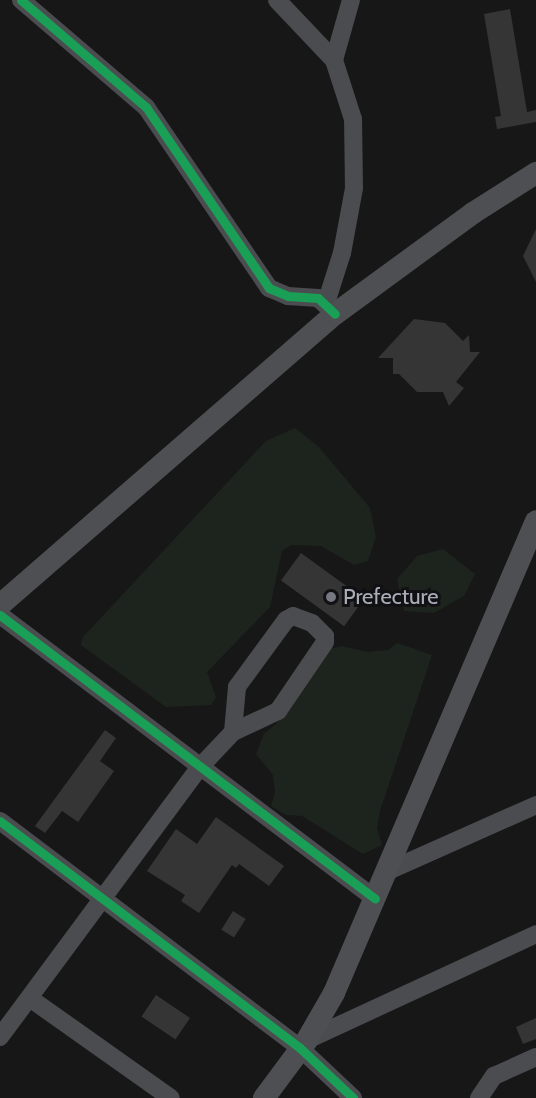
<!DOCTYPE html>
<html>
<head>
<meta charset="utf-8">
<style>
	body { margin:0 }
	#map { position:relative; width:536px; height:1098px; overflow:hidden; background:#171717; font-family:Cabin,sans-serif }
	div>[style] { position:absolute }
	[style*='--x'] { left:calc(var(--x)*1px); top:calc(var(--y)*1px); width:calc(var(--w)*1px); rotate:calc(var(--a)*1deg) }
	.green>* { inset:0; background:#1d241e }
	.building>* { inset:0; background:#353536; transform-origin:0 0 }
	.minor>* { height:18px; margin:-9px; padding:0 9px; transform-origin:9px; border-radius:9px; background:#4b4c50 }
	.major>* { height:22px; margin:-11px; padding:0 11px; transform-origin:11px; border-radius:11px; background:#4d4f52 }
	.cycleway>* { height:9px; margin:-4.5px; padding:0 4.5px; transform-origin:4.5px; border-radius:4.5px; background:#1a9f57 }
	.dots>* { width:16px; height:16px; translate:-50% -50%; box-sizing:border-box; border:3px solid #111113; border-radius:50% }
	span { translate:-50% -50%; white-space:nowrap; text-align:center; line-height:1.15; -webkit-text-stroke:6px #111113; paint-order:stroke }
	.poi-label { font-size:22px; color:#a8adb8 }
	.left { translate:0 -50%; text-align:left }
</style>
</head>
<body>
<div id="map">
	<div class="green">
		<i style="clip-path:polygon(295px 428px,319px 447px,370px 508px,376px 537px,368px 561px,354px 565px,321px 546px,291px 545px,282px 551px,270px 607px,207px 672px,216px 697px,211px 705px,166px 707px,81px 645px,83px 637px,266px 441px)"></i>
		<i style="clip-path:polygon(443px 549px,475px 574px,464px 596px,434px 613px,404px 611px,397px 579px,417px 556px)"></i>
		<i style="clip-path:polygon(397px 643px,432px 655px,380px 811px,377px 828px,382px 845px,363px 854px,302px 816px,286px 815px,271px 806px,275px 792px,273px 775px,256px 754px,264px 734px,277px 723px,325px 650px,342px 646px,367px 652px,388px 650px)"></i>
	</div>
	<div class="building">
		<i style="clip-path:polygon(510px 9px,527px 112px,536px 110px,536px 122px,497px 129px,495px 117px,501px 116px,484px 14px)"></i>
		<i style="clip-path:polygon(536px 229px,536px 282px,523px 256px)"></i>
		<i style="clip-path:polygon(414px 319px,445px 323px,463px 341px,469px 335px,470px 352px,480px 352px,456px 382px,464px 388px,449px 406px,443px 392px,417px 392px,399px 374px,393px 374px,393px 358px,378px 358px)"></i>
		<i style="left:301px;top:553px;width:78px;height:34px;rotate:36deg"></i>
		<i style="clip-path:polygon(105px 730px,116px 738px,100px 761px,114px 771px,78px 822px,62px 811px,45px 833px,35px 826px)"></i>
		<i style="clip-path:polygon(216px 817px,284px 866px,269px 886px,239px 864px,236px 868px,232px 865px,199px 913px,181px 901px,185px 895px,147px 871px,176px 829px,197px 844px)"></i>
		<i style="left:233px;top:911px;width:15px;height:22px;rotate:32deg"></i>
		<i style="left:156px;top:995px;width:41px;height:26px;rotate:34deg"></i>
		<i style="clip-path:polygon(536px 1018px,536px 1039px,523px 1044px,516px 1027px)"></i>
	</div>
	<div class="minor">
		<i style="--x:21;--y:0;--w:165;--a:40.6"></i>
		<i style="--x:146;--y:107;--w:219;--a:55.8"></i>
		<i style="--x:269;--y:288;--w:21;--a:23"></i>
		<i style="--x:288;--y:296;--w:30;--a:4"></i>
		<i style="--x:318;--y:298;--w:23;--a:43"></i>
		<i style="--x:277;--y:0;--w:83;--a:46.5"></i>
		<i style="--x:326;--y:303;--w:52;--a:-72.3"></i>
		<i style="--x:342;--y:253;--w:66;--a:-79.5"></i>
		<i style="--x:354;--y:188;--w:69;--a:-90.8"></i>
		<i style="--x:353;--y:119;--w:62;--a:-107.9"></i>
		<i style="--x:334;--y:60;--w:62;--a:-74.2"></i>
		<i style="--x:0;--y:615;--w:470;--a:37.1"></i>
		<i style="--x:0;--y:821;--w:376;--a:37.1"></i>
		<i style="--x:300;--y:1048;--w:73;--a:43.3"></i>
		<i style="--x:388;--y:871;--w:162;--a:-24"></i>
		<i style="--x:31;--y:999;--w:171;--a:35.3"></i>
		<i style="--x:0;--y:1037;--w:336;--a:-53.5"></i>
		<i style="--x:200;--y:767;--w:48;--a:-46.7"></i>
		<i style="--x:233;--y:732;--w:50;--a:-25"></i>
		<i style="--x:278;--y:711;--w:83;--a:-55.7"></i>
		<i style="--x:325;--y:642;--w:6;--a:-90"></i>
		<i style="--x:325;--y:636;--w:18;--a:-135"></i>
		<i style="--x:312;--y:623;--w:20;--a:-160"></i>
		<i style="--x:293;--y:616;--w:8;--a:150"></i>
		<i style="--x:286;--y:620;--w:83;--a:126.2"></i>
		<i style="--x:237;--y:687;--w:45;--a:95.1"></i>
		<i style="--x:307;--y:1040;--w:252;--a:-24.8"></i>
		<i style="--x:479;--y:1098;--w:27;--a:-56"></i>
		<i style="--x:494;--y:1076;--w:46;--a:-24.3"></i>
	</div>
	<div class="major">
		<i style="--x:0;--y:605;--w:444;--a:-41"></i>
		<i style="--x:335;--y:314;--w:171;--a:-36.2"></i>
		<i style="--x:473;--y:213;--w:75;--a:-32.4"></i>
		<i style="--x:264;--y:1098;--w:72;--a:-53.4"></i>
		<i style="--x:307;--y:1040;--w:54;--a:-60.1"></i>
		<i style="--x:334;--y:993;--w:513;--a:-66.83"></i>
	</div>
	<div class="cycleway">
		<i style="--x:21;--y:0;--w:165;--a:40.6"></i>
		<i style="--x:146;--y:107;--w:219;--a:55.8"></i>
		<i style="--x:269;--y:288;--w:21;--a:23"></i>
		<i style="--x:288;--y:296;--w:30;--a:4"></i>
		<i style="--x:318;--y:298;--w:23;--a:43"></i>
		<i style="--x:0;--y:615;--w:470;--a:37.1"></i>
		<i style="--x:0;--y:821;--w:376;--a:37.1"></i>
		<i style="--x:300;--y:1048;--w:73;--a:43.3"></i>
	</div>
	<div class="dots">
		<i style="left:331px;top:597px;background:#757880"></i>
	</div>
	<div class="poi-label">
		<span class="left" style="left:343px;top:597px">Prefecture</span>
	</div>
</div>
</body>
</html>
